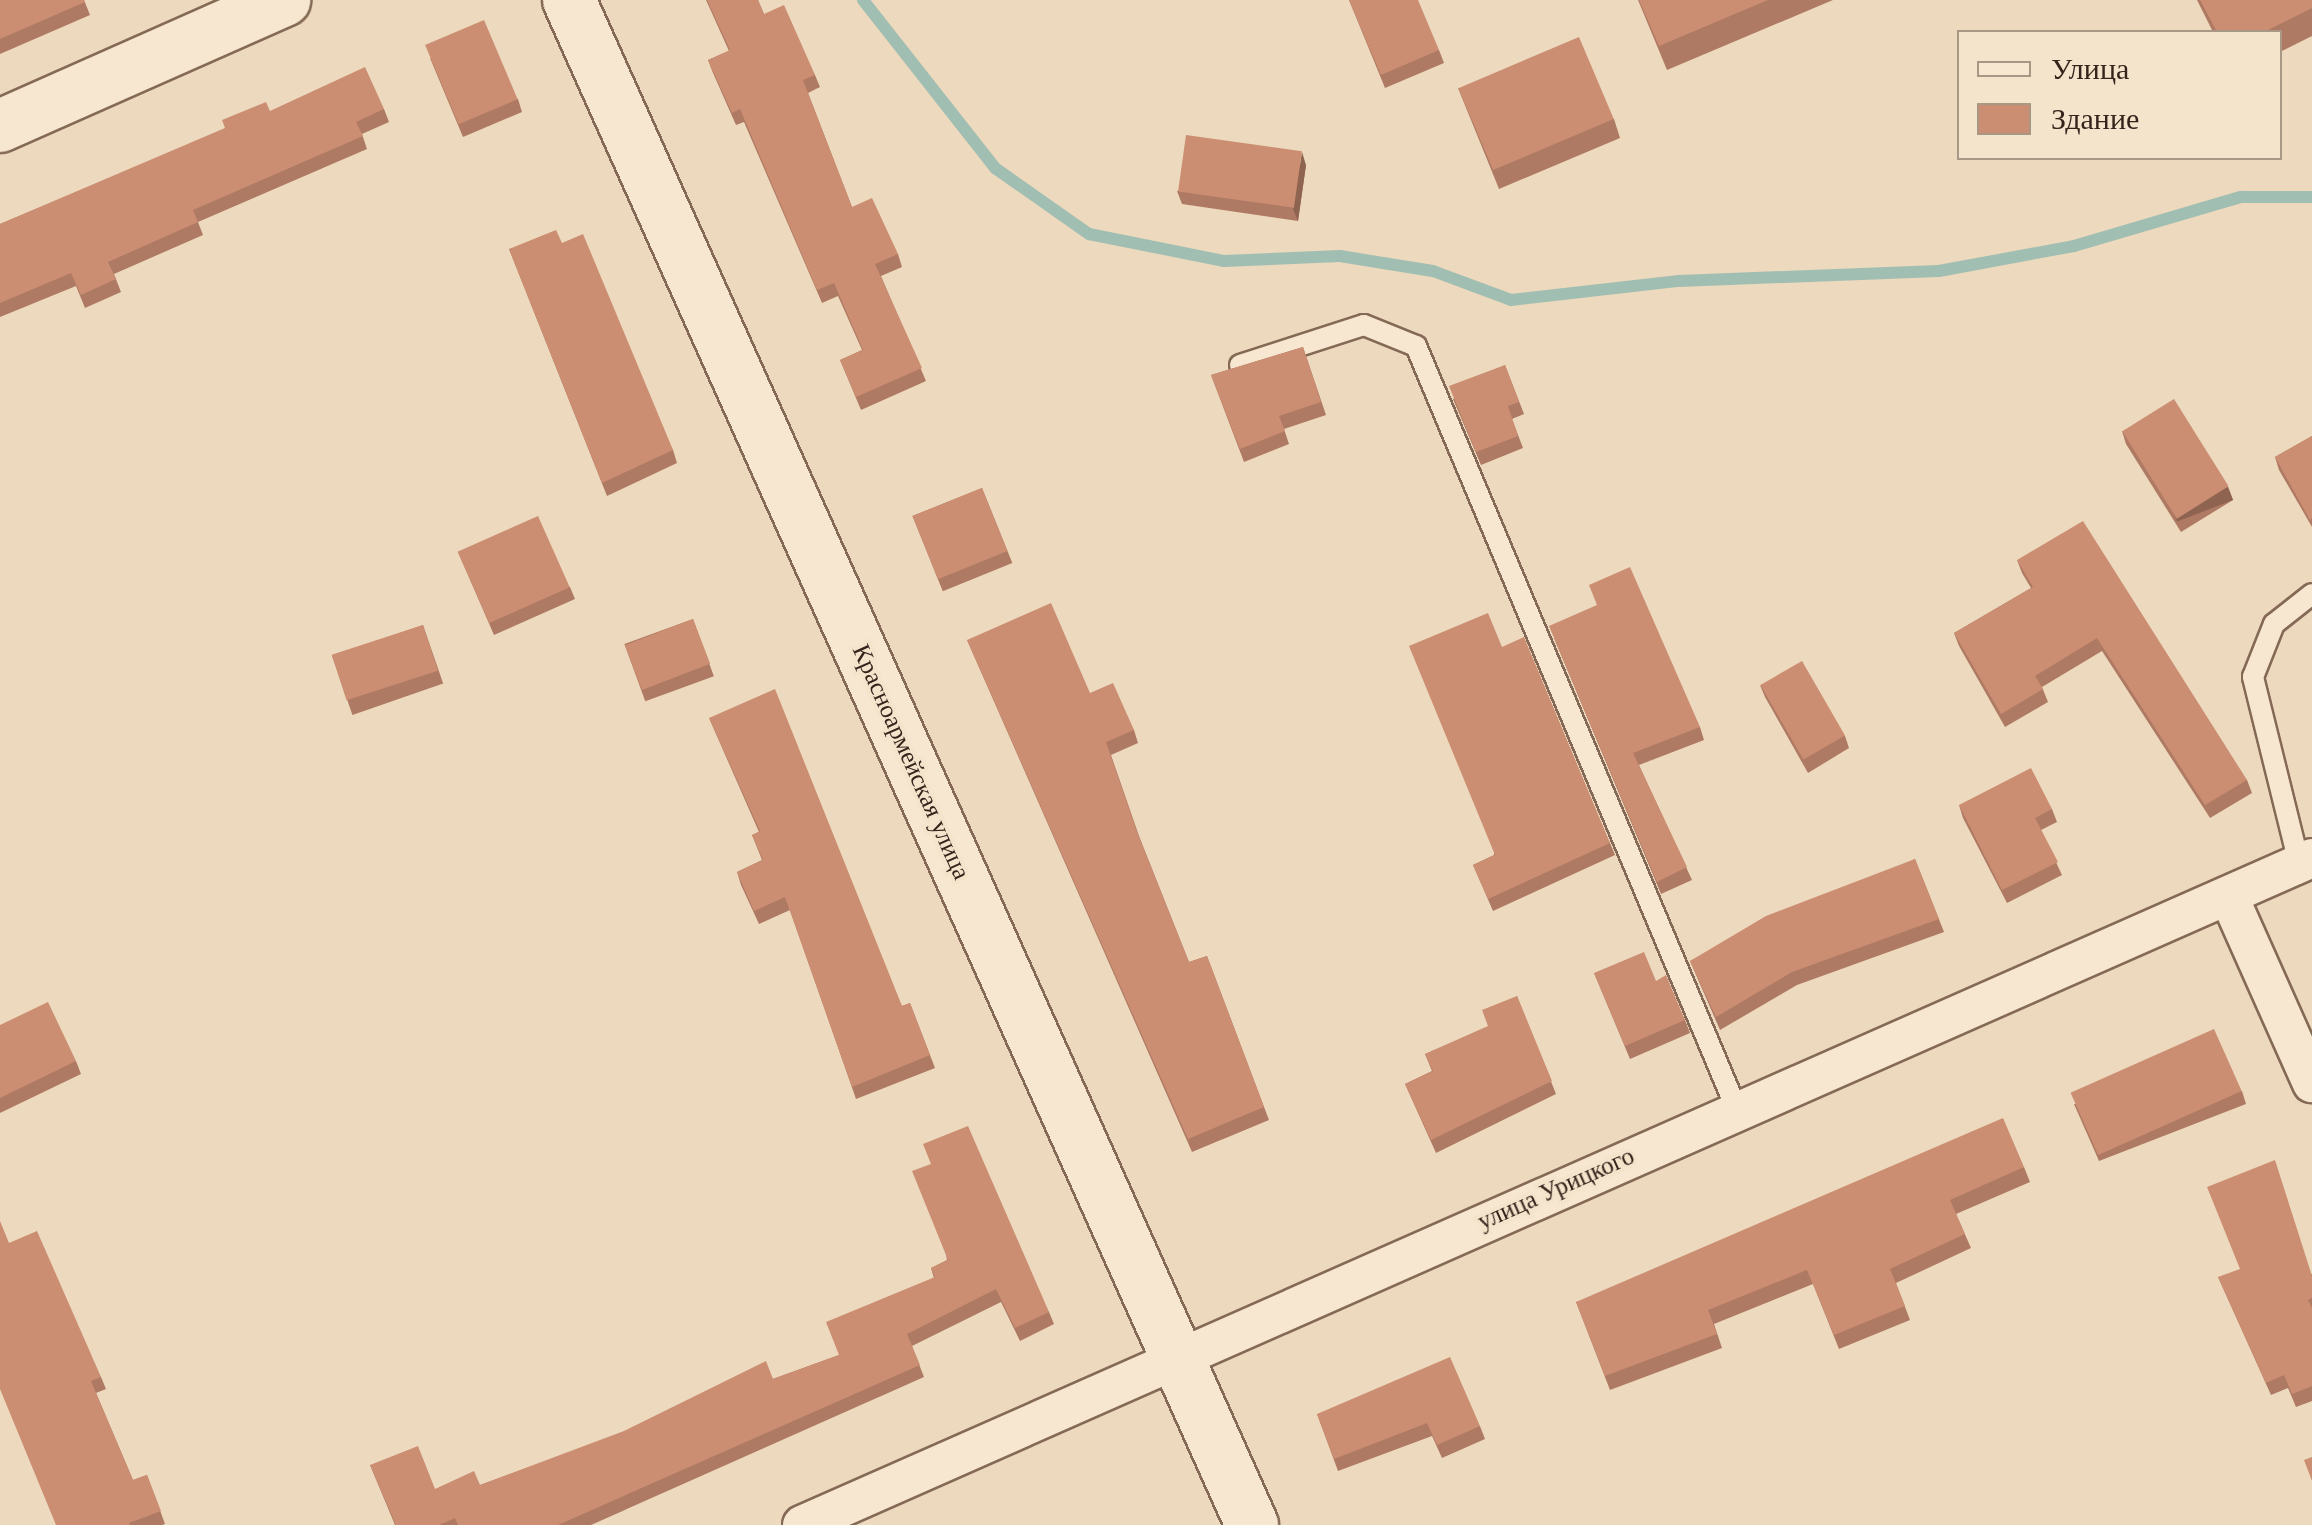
<!DOCTYPE html>
<html>
<head>
<meta charset="utf-8">
<style>
	body { margin:0 }
	#map { position:relative; width:2312px; height:1525px; overflow:hidden; background:#edd9bd; font-family:"Times New Roman",serif }
	div>[style] { position:absolute }
	[style*='--x'] { left:calc(var(--x)*1px); top:calc(var(--y)*1px); width:calc(var(--w)*1px); rotate:calc(var(--a)*1deg) }
	.stream>* { height:12px; margin:-6px; padding:0 6px; transform-origin:6px; border-radius:6px; background:#a1beb2 }
	.roads { filter:drop-shadow(2px 0 #846a56) drop-shadow(-2px 0 #846a56) drop-shadow(0 2px #846a56) drop-shadow(0 -2px #846a56) }
	.lane>* { height:20px; margin:-10px; padding:0 10px; transform-origin:10px; border-radius:10px; background:#f8e7d0 }
	.street>* { height:38px; margin:-19px; padding:0 19px; transform-origin:19px; border-radius:19px; background:#f8e7d0 }
	.secondary>* { height:52px; margin:-26px; padding:0 26px; transform-origin:26px; border-radius:26px; background:#f8e7d0 }
	.wall>* { inset:0; background:#af7a63; transform-origin:0 0 }
	.shaded-wall>* { inset:0; background:#8e6350; transform-origin:0 0 }
	.building>* { inset:0; background:#cb8e73; transform-origin:0 0 }
	span { translate:-50% -50%; white-space:nowrap; text-align:center; line-height:1.15; -webkit-text-stroke:8px #f5e4cc; paint-order:stroke }
	.street-label { font-size:25px; color:#34241b }
	.legend { position:absolute; left:1957px; top:30px; width:325px; height:130px; box-sizing:border-box; background:#f5e4cc; border:2px solid #a89785; margin:0; padding:12px 18px; list-style:none; font-size:30px; color:#34241b }
	.legend li { display:flex; align-items:center; gap:20px; height:50px }
	.legend b { width:50px; border:2px solid #a89785 }
</style>
</head>
<body>
<div id="map">
	<div class="stream">
		<i style="--x:863;--y:0;--w:214;--a:51.8"></i>
		<i style="--x:995;--y:168;--w:115;--a:35.1"></i>
		<i style="--x:1089;--y:234;--w:138;--a:11.3"></i>
		<i style="--x:1224;--y:261;--w:116;--a:-2.5"></i>
		<i style="--x:1340;--y:256;--w:94;--a:9.2"></i>
		<i style="--x:1433;--y:271;--w:83;--a:20.4"></i>
		<i style="--x:1511;--y:300;--w:169;--a:-6.5"></i>
		<i style="--x:1679;--y:281;--w:260;--a:-2.2"></i>
		<i style="--x:1939;--y:271;--w:137;--a:-10.5"></i>
		<i style="--x:2074;--y:246;--w:174;--a:-16.4"></i>
		<i style="--x:2241;--y:197;--w:71;--a:0"></i>
	</div>
	<div class="roads">
		<div class="lane">
			<i style="--x:1240;--y:365;--w:130;--a:-17.9"></i>
			<i style="--x:1364;--y:325;--w:56;--a:22"></i>
			<i style="--x:1416;--y:346;--w:829;--a:67.21"></i>
			<i style="--x:2299;--y:863;--w:192;--a:-103.9"></i>
			<i style="--x:2253;--y:677;--w:57;--a:-68.4"></i>
			<i style="--x:2274;--y:624;--w:48;--a:-38.3"></i>
		</div>
		<div class="street">
			<i style="--x:2229;--y:897;--w:204;--a:66"></i>
			<i style="--x:802;--y:1525;--w:1651;--a:-23.83"></i>
		</div>
		<div class="secondary">
			<i style="--x:569;--y:0;--w:1671;--a:65.87"></i>
			<i style="--x:0;--y:126;--w:311;--a:-23.9"></i>
		</div>
	</div>
	<div class="wall">
		<i style="clip-path:polygon(0 0,84px 0,90px 15px,0 54px)"></i>
		<i style="clip-path:polygon(706px 0,758px 0,764px 14px,815px 75px,820px 87px,808px 93px,852px 207px,898px 254px,902px 267px,881px 276px,926px 381px,861px 410px,840px 360px,862px 350px,838px 296px,822px 303px,744px 122px,736px 125px,713px 73px,708px 60px,729px 51px)"></i>
		<i style="clip-path:polygon(1349px 0,1439px 50px,1444px 63px,1385px 88px)"></i>
		<i style="clip-path:polygon(1638px 0,1833px 0,1667px 70px)"></i>
		<i style="clip-path:polygon(2197px 0,2312px 0,2312px 36px,2280px 52px,2280px 32px,2213px 32px)"></i>
		<i style="clip-path:polygon(430px 58px,518px 99px,522px 112px,463px 137px)"></i>
		<i style="clip-path:polygon(1458px 88px,1614px 119px,1620px 138px,1499px 189px)"></i>
		<i style="clip-path:polygon(384px 109px,389px 122px,362px 134px,367px 149px,198px 222px,203px 235px,114px 274px,121px 292px,85px 308px,76px 286px,0 317px,0 224px,270px 111px)"></i>
		<i style="clip-path:polygon(1306px 165px,1298px 221px,1182px 204px,1177px 191px)"></i>
		<i style="clip-path:polygon(562px 243px,673px 450px,677px 463px,607px 496px,509px 249px)"></i>
		<i style="clip-path:polygon(1303px 347px,1326px 415px,1284px 429px,1289px 444px,1244px 462px,1211px 375px)"></i>
		<i style="clip-path:polygon(1505px 365px,1524px 414px,1512px 419px,1523px 448px,1481px 465px,1453px 399px)"></i>
		<i style="clip-path:polygon(2122px 431px,2228px 487px,2233px 500px,2181px 532px,2126px 444px)"></i>
		<i style="clip-path:polygon(2312px 436px,2312px 527px,2279px 470px,2275px 457px)"></i>
		<i style="left:982px;top:488px;width:81px;height:75px;rotate:68deg"></i>
		<i style="clip-path:polygon(458px 552px,570px 587px,575px 599px,494px 635px)"></i>
		<i style="clip-path:polygon(2017px 560px,2247px 780px,2252px 793px,2210px 818px,2102px 651px,2042px 687px,2048px 702px,2005px 727px,1959px 646px,1954px 633px,2031px 588px,2022px 573px)"></i>
		<i style="left:693px;top:619px;width:61px;height:73px;rotate:70deg"></i>
		<i style="left:423px;top:625px;width:62px;height:96px;rotate:71deg"></i>
		<i style="clip-path:polygon(1554px 638px,1700px 727px,1704px 740px,1639px 765px,1692px 880px,1661px 894px)"></i>
		<i style="clip-path:polygon(967px 640px,1090px 693px,1134px 730px,1138px 743px,1111px 755px,1139px 836px,1189px 962px,1207px 956px,1269px 1120px,1192px 1152px)"></i>
		<i style="clip-path:polygon(1502px 647px,1610px 843px,1615px 855px,1493px 911px,1473px 865px,1494px 855px)"></i>
		<i style="clip-path:polygon(1760px 685px,1845px 736px,1849px 748px,1808px 773px,1765px 697px)"></i>
		<i style="clip-path:polygon(709px 718px,902px 1006px,910px 1003px,935px 1068px,856px 1099px,790px 910px,759px 924px,741px 885px,737px 872px,762px 860px,752px 835px,759px 832px)"></i>
		<i style="clip-path:polygon(1959px 805px,2052px 809px,2057px 822px,2041px 830px,2062px 875px,2007px 903px,1963px 818px)"></i>
		<i style="clip-path:polygon(1915px 859px,1944px 932px,1797px 985px,1720px 1030px,1690px 961px)"></i>
		<i style="clip-path:polygon(1594px 973px,1656px 981px,1685px 1020px,1690px 1033px,1630px 1059px)"></i>
		<i style="clip-path:polygon(1517px 996px,1556px 1094px,1436px 1153px,1405px 1084px,1432px 1071px,1425px 1054px,1488px 1027px)"></i>
		<i style="clip-path:polygon(0 1025px,76px 1061px,81px 1074px,0 1113px)"></i>
		<i style="clip-path:polygon(2242px 1091px,2246px 1104px,2099px 1161px,2074px 1104px)"></i>
		<i style="clip-path:polygon(931px 1164px,1049px 1312px,1054px 1324px,1020px 1341px,1001px 1302px,912px 1346px,924px 1377px,591px 1525px,395px 1525px,370px 1465px,435px 1489px,480px 1485px,839px 1355px,934px 1278px,931px 1268px,947px 1260px)"></i>
		<i style="clip-path:polygon(2024px 1167px,2030px 1182px,1956px 1214px,1971px 1248px,1896px 1283px,1910px 1320px,1839px 1349px,1813px 1284px,1714px 1324px,1722px 1348px,1610px 1390px,1576px 1302px)"></i>
		<i style="clip-path:polygon(9px 1243px,101px 1377px,106px 1389px,96px 1393px,133px 1480px,147px 1475px,165px 1524px,162px 1525px,56px 1525px)"></i>
		<i style="clip-path:polygon(2312px 1274px,2312px 1401px,2296px 1407px,2288px 1388px,2271px 1395px,2218px 1277px)"></i>
		<i style="clip-path:polygon(1317px 1414px,1480px 1426px,1485px 1439px,1442px 1458px,1432px 1436px,1338px 1471px)"></i>
	</div>
	<div class="shaded-wall">
		<i style="clip-path:polygon(1302px 152px,1306px 165px,1298px 221px,1293px 209px)"></i>
		<i style="left:2228px;top:487px;width:14px;height:60px;rotate:69deg"></i>
	</div>
	<div class="building">
		<i style="clip-path:polygon(0 0,84px 0,85px 2px,0 39px)"></i>
		<i style="clip-path:polygon(707px 0,758px 0,764px 14px,784px 5px,815px 75px,803px 80px,852px 207px,872px 198px,898px 254px,875px 264px,922px 368px,856px 397px,840px 360px,863px 350px,834px 283px,817px 290px,740px 109px,732px 113px,708px 60px,730px 50px)"></i>
		<i style="clip-path:polygon(1349px 0,1418px 0,1439px 50px,1381px 75px)"></i>
		<i style="clip-path:polygon(1639px 0,1768px 0,1659px 46px)"></i>
		<i style="clip-path:polygon(2200px 0,2312px 0,2312px 8px,2264px 32px,2217px 32px)"></i>
		<i style="left:484px;top:20px;width:86px;height:64px;rotate:67deg"></i>
		<i style="left:1579px;top:37px;width:89px;height:131px;rotate:67deg"></i>
		<i style="clip-path:polygon(365px 67px,384px 109px,356px 122px,363px 136px,193px 210px,198px 222px,108px 262px,116px 279px,81px 295px,71px 273px,0 303px,0 224px,225px 128px,222px 120px,266px 102px,270px 111px)"></i>
		<i style="left:1186px;top:135px;width:117px;height:57px;rotate:8deg"></i>
		<i style="clip-path:polygon(556px 230px,562px 243px,583px 234px,673px 450px,602px 483px,509px 249px)"></i>
		<i style="clip-path:polygon(1303px 347px,1321px 402px,1279px 416px,1285px 431px,1240px 449px,1211px 375px)"></i>
		<i style="clip-path:polygon(1505px 365px,1519px 402px,1508px 406px,1518px 436px,1476px 452px,1449px 386px)"></i>
		<i style="left:2174px;top:399px;width:103px;height:61px;rotate:58deg"></i>
		<i style="clip-path:polygon(2312px 436px,2312px 518px,2310px 520px,2275px 457px)"></i>
		<i style="left:982px;top:488px;width:68px;height:75px;rotate:68deg"></i>
		<i style="left:538px;top:516px;width:78px;height:88px;rotate:66deg"></i>
		<i style="clip-path:polygon(2083px 521px,2247px 780px,2205px 805px,2097px 638px,2035px 676px,2043px 689px,2001px 714px,1954px 633px,2033px 587px,2017px 560px)"></i>
		<i style="clip-path:polygon(1630px 567px,1700px 727px,1633px 753px,1687px 867px,1657px 882px,1549px 626px,1597px 605px,1589px 585px)"></i>
		<i style="clip-path:polygon(1051px 603px,1090px 693px,1113px 683px,1134px 730px,1106px 742px,1137px 832px,1189px 962px,1207px 956px,1264px 1107px,1188px 1139px,967px 640px)"></i>
		<i style="clip-path:polygon(1488px 613px,1502px 647px,1524px 637px,1610px 843px,1488px 899px,1473px 865px,1495px 855px,1409px 646px)"></i>
		<i style="left:693px;top:619px;width:48px;height:73px;rotate:69deg"></i>
		<i style="left:423px;top:625px;width:48px;height:96px;rotate:72deg"></i>
		<i style="left:1802px;top:661px;width:86px;height:48px;rotate:60deg"></i>
		<i style="clip-path:polygon(775px 689px,902px 1006px,910px 1003px,930px 1055px,852px 1087px,785px 897px,754px 911px,737px 872px,763px 860px,752px 835px,760px 831px,709px 718px)"></i>
		<i style="clip-path:polygon(2031px 768px,2052px 809px,2035px 818px,2058px 862px,2002px 890px,1959px 805px)"></i>
		<i style="clip-path:polygon(1915px 859px,1939px 919px,1792px 972px,1716px 1017px,1690px 961px,1766px 916px)"></i>
		<i style="clip-path:polygon(1644px 952px,1656px 981px,1666px 975px,1685px 1020px,1625px 1046px,1594px 973px)"></i>
		<i style="clip-path:polygon(1517px 996px,1552px 1081px,1431px 1140px,1405px 1084px,1433px 1071px,1425px 1054px,1488px 1026px,1482px 1010px)"></i>
		<i style="clip-path:polygon(48px 1002px,76px 1061px,0 1098px,0 1025px)"></i>
		<i style="left:2214px;top:1029px;width:68px;height:157px;rotate:66deg"></i>
		<i style="clip-path:polygon(2003px 1118px,2024px 1167px,1950px 1200px,1965px 1234px,1890px 1269px,1905px 1306px,1834px 1335px,1807px 1270px,1708px 1310px,1717px 1334px,1605px 1376px,1576px 1302px)"></i>
		<i style="clip-path:polygon(968px 1126px,1049px 1312px,1015px 1328px,996px 1289px,907px 1334px,920px 1365px,558px 1525px,458px 1525px,455px 1518px,439px 1525px,396px 1525px,370px 1465px,418px 1446px,435px 1489px,474px 1471px,480px 1485px,624px 1431px,766px 1361px,773px 1379px,839px 1355px,826px 1322px,935px 1277px,931px 1268px,948px 1260px,912px 1171px,931px 1164px,923px 1144px)"></i>
		<i style="clip-path:polygon(2275px 1160px,2312px 1276px,2312px 1298px,2308px 1300px,2312px 1308px,2312px 1386px,2292px 1394px,2284px 1375px,2266px 1383px,2218px 1277px,2240px 1269px,2207px 1187px)"></i>
		<i style="clip-path:polygon(0 1221px,9px 1243px,37px 1231px,101px 1377px,91px 1381px,133px 1480px,147px 1475px,161px 1511px,129px 1523px,130px 1525px,56px 1525px,0 1389px)"></i>
		<i style="clip-path:polygon(1450px 1357px,1480px 1426px,1437px 1445px,1427px 1423px,1334px 1459px,1317px 1414px)"></i>
		<i style="clip-path:polygon(2312px 1457px,2312px 1481px,2304px 1460px)"></i>
	</div>
	<div class="street-label">
		<span style="left:911px;top:762px;rotate:66deg">Красноармейская улица</span>
		<span style="left:1556px;top:1189px;rotate:-24deg">улица Урицкого</span>
	</div>
	<ul class="legend">
	<li><b style="height:12px;background:#f8e7d0"></b>Улица</li>
	<li><b style="height:28px;background:#cb8e73"></b>Здание</li>
	</ul>
</div>
</body>
</html>
